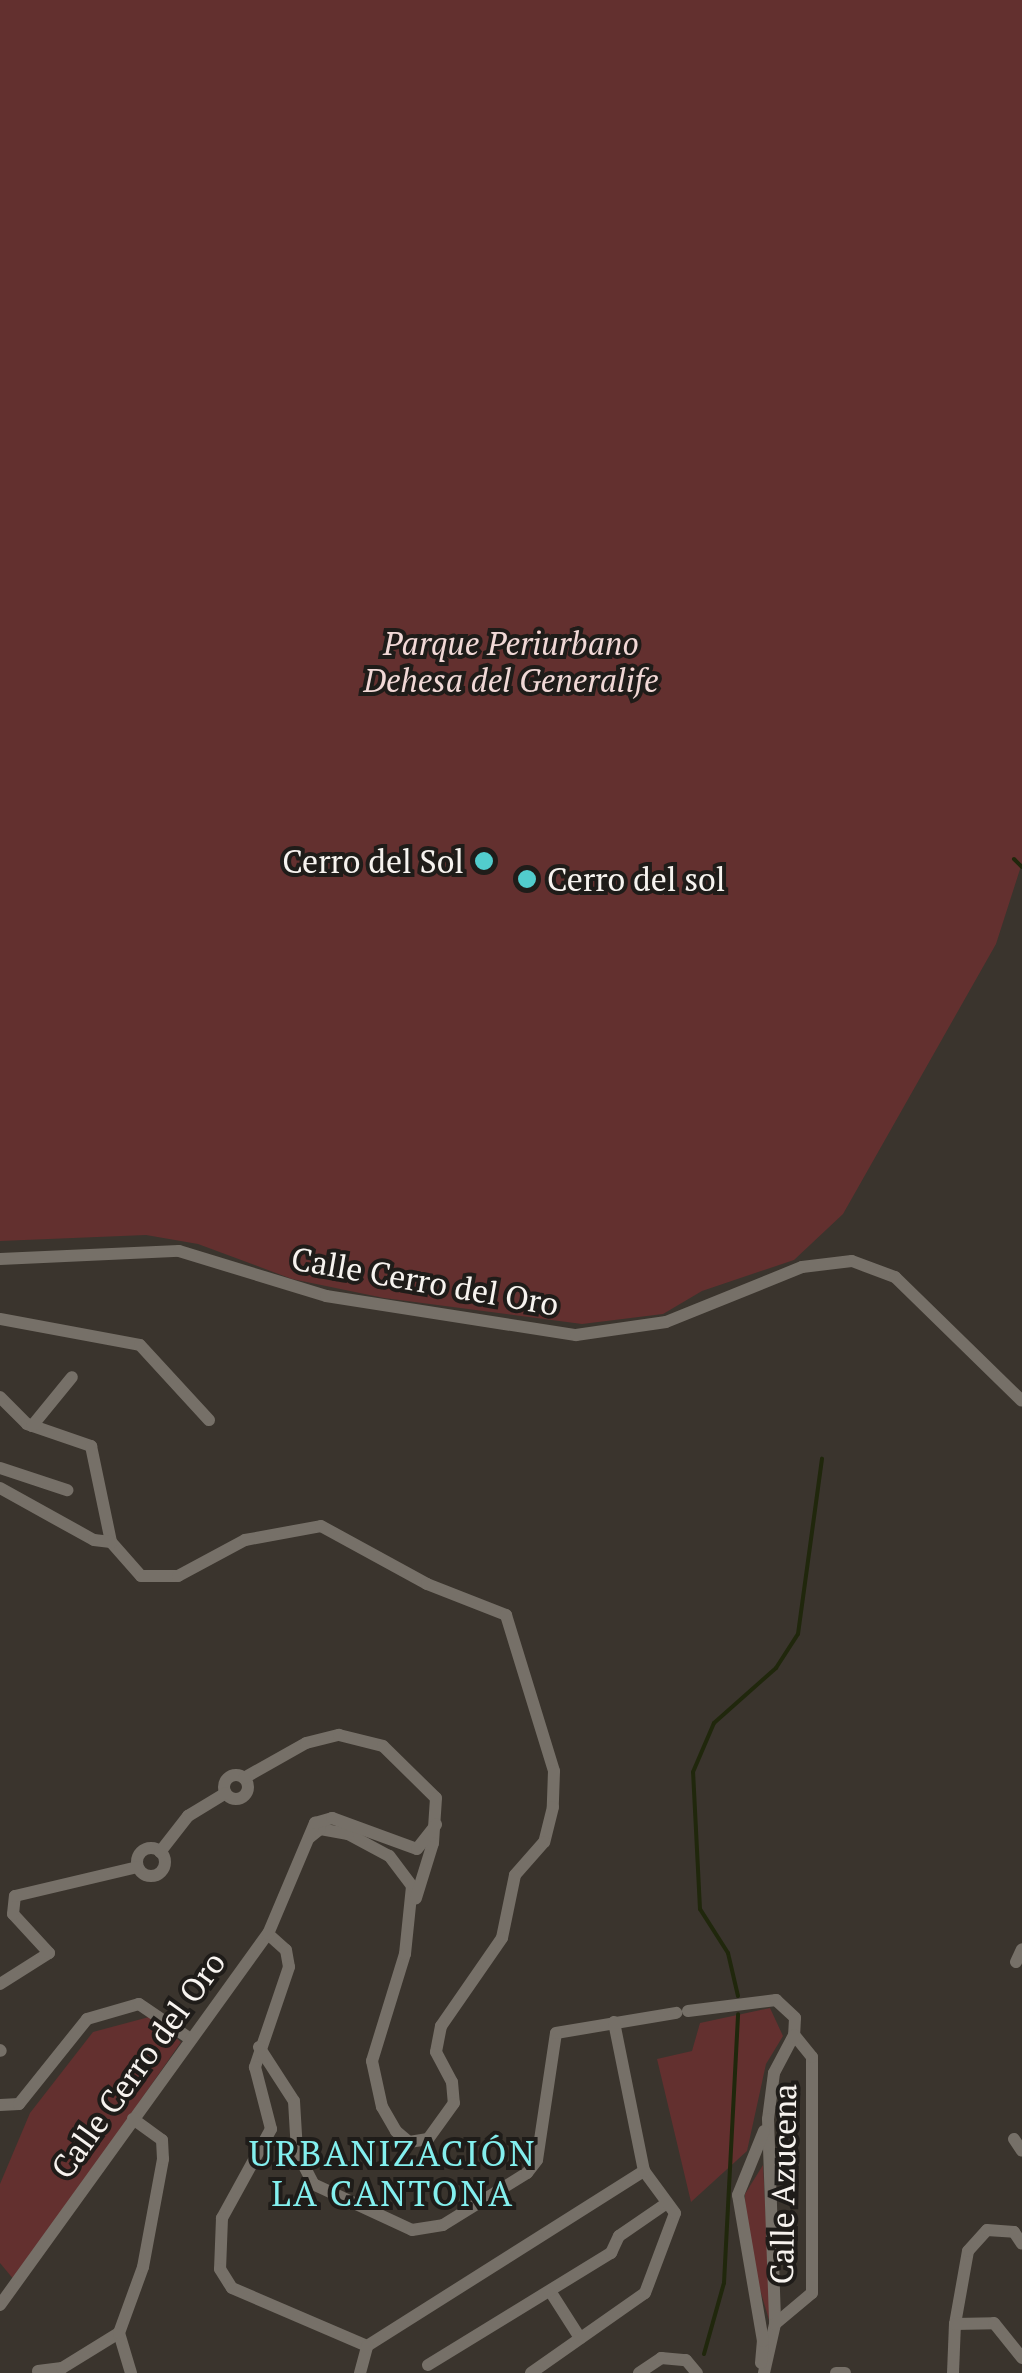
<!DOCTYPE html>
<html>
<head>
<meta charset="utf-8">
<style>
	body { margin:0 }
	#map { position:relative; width:1022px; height:2373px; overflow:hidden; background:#3a342d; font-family:"PT Serif",serif }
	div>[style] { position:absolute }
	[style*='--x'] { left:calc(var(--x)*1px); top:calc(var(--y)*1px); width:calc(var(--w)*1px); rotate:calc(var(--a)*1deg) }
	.green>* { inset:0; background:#63302f }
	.stream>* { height:4px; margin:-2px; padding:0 2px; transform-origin:2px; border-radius:2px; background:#20270c }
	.street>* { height:12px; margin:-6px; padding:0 6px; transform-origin:6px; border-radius:6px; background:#767068 }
	.street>.ring { margin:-6px; padding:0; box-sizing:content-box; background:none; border:12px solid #767068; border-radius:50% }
	.dots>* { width:28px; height:28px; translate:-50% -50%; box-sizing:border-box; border:5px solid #1f1c19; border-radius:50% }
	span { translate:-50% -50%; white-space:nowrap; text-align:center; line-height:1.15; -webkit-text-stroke:8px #1f1c19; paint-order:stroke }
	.park-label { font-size:32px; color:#f1d8d6; font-style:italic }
	.poi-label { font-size:32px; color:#f7f3ef }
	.right { translate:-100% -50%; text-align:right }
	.left { translate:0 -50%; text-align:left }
	.street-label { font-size:32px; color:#f7f3ef }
	.neighbourhood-label { font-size:35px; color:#83efee; letter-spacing:2.5px }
</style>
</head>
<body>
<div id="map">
	<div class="green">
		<i style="clip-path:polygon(0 0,1022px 0,1022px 863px,996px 944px,843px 1214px,794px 1260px,702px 1291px,663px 1314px,582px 1324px,384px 1298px,292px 1279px,198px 1244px,146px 1235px,0 1241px)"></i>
		<i style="clip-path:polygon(770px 2008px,783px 2036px,766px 2064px,747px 2151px,691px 2202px,657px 2059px,692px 2051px,700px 2023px)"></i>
		<i style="clip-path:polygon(149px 2017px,181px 2042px,15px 2281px,0 2263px,0 2184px,30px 2113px,93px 2032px)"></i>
		<i style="clip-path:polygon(763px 2165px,772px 2330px,746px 2242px,745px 2194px)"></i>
	</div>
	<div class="stream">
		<i style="--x:1014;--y:859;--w:11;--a:45"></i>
		<i style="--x:738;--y:1996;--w:44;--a:-103.1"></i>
		<i style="--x:728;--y:1953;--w:52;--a:-122.5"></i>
		<i style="--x:700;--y:1909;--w:137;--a:-92.9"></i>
		<i style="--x:693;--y:1772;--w:53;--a:-66.8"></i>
		<i style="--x:714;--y:1723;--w:83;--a:-41.6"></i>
		<i style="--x:776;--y:1668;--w:40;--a:-57.1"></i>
		<i style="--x:798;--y:1634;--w:177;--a:-82.2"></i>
		<i style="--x:704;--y:2354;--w:74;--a:-74.3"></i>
		<i style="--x:724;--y:2283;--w:269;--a:-87"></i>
	</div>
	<div class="street">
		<i style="--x:0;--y:1259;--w:179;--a:-2.6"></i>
		<i style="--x:179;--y:1251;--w:154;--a:17"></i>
		<i style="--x:326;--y:1296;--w:253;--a:8.9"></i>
		<i style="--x:576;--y:1335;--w:91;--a:-8.2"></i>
		<i style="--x:666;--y:1322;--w:147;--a:-22"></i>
		<i style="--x:802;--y:1267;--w:50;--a:-6.8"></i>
		<i style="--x:852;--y:1261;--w:46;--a:20.4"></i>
		<i style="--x:895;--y:1277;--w:177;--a:44.3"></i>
		<i style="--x:0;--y:1319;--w:142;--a:10.5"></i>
		<i style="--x:140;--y:1345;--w:102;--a:47.4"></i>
		<i style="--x:0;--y:1397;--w:38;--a:45"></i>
		<i style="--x:27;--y:1424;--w:68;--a:19"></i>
		<i style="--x:91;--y:1446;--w:98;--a:78.2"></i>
		<i style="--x:111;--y:1542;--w:45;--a:48.6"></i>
		<i style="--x:141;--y:1576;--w:37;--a:0"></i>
		<i style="--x:178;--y:1576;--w:76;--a:-28.2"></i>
		<i style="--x:245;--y:1540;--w:77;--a:-10.4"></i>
		<i style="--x:321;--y:1526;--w:121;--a:28.7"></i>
		<i style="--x:427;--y:1584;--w:85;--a:21.4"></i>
		<i style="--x:506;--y:1615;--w:163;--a:72.9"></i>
		<i style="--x:554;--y:1771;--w:36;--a:92"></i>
		<i style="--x:553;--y:1807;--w:36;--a:104"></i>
		<i style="--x:544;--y:1842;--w:44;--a:131.3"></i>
		<i style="--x:515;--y:1875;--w:64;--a:101.7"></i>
		<i style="--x:502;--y:1938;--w:107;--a:124.7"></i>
		<i style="--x:441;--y:2026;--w:26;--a:101"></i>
		<i style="--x:436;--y:2052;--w:34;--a:62"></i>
		<i style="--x:452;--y:2082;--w:21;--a:85"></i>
		<i style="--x:454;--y:2103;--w:44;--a:125.8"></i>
		<i style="--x:428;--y:2139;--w:19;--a:171"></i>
		<i style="--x:409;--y:2142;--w:17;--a:-140"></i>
		<i style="--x:396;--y:2131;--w:28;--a:-120"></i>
		<i style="--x:382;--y:2107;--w:47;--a:-102.3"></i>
		<i style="--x:372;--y:2061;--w:112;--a:-72.9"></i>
		<i style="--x:405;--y:1954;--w:68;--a:-84.1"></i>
		<i style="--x:412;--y:1886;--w:38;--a:-127"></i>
		<i style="--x:389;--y:1856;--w:47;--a:-151.8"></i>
		<i style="--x:348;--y:1834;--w:28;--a:-170"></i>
		<i style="--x:320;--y:1829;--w:14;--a:141"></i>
		<i style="--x:32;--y:1426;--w:63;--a:-50.8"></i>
		<i style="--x:0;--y:1468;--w:71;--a:18.2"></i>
		<i style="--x:0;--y:1488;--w:107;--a:29"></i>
		<i style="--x:94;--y:1540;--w:17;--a:7"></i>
		<i class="ring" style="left:224px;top:1775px;width:12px;height:12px"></i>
		<i style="--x:244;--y:1778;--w:71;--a:-29.4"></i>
		<i style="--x:306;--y:1743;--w:34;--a:-14"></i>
		<i style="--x:339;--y:1735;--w:45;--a:14"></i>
		<i style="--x:383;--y:1746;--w:74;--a:44.5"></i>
		<i style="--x:436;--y:1798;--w:45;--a:93.8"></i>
		<i style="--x:433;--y:1843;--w:58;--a:107.2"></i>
		<i class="ring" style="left:137px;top:1848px;width:16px;height:16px"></i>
		<i style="--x:160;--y:1852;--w:46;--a:-52.1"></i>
		<i style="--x:188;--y:1816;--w:44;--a:-31.2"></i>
		<i style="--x:268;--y:1934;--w:24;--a:42"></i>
		<i style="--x:286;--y:1950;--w:17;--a:80"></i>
		<i style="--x:289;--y:1967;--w:106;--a:108.8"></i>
		<i style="--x:255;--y:2067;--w:64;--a:75.5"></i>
		<i style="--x:271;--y:2129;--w:102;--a:118.8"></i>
		<i style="--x:222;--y:2218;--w:51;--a:92.2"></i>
		<i style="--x:220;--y:2269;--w:22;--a:58"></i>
		<i style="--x:232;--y:2288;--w:147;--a:23.2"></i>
		<i style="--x:367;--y:2346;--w:328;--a:-32.3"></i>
		<i style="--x:1016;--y:1962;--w:14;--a:-65"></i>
		<i style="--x:0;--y:1984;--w:58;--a:-32.3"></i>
		<i style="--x:49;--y:1953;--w:53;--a:-132.7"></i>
		<i style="--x:13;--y:1914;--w:18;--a:-84"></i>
		<i style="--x:15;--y:1896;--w:126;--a:-13.3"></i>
		<i style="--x:688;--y:2011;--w:89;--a:-7.1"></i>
		<i style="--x:776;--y:2000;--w:26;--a:43"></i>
		<i style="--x:795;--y:2018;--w:17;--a:93"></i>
		<i style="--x:794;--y:2035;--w:43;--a:117.8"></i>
		<i style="--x:774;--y:2073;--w:46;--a:97.4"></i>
		<i style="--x:768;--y:2119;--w:205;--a:88"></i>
		<i style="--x:775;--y:2324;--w:50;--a:102.7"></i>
		<i style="--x:259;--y:2047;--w:64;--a:57.1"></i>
		<i style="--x:294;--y:2101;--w:51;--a:86.6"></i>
		<i style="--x:297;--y:2152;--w:36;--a:63"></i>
		<i style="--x:313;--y:2184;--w:109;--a:24.9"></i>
		<i style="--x:412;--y:2230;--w:31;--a:-9"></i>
		<i style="--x:443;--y:2225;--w:99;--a:-31.8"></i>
		<i style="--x:527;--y:2173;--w:16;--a:-52"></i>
		<i style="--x:537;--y:2160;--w:128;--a:-81.5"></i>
		<i style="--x:556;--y:2033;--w:122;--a:-9.5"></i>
		<i style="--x:0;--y:2050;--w:1;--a:45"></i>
		<i style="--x:0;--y:2105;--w:19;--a:-3"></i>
		<i style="--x:19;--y:2104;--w:109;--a:-51.3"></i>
		<i style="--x:87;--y:2019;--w:54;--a:-16.1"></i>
		<i style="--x:139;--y:2004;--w:60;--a:34.2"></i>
		<i style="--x:1014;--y:2139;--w:14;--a:56"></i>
		<i style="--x:550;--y:2291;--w:56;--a:57.4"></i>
		<i style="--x:0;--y:2305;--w:458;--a:-54.2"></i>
		<i style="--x:268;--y:1934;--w:121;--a:-67.1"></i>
		<i style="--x:315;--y:1823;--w:18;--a:-16"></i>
		<i style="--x:332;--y:1818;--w:90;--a:20"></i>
		<i style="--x:417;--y:1849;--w:31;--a:-52"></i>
		<i style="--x:775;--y:2324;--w:48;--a:-40"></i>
		<i style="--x:812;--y:2293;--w:236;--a:-90"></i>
		<i style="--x:812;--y:2057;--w:28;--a:-129"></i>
		<i style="--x:955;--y:2324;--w:74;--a:-79.9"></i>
		<i style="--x:968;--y:2251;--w:28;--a:-48"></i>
		<i style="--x:987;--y:2230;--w:27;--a:4"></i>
		<i style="--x:1014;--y:2232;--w:14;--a:56"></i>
		<i style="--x:761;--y:2363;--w:22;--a:-85"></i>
		<i style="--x:763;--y:2341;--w:148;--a:-99.7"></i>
		<i style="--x:738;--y:2195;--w:69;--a:-67.9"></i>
		<i style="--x:428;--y:2365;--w:215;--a:-31.5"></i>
		<i style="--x:611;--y:2253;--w:19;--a:-65"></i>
		<i style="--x:619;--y:2236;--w:58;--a:-34.5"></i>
		<i style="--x:38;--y:2371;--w:24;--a:-7"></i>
		<i style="--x:62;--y:2368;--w:67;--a:-31.6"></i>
		<i style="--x:131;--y:2373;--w:42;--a:-106.7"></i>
		<i style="--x:119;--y:2333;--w:70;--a:-70"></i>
		<i style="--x:143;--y:2267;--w:110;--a:-79.5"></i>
		<i style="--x:163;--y:2159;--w:19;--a:-93"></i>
		<i style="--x:162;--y:2140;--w:36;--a:-144"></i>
		<i style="--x:360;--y:2373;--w:28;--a:-75"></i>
		<i style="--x:531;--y:2373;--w:139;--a:-35.1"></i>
		<i style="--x:645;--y:2293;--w:85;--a:-69.4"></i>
		<i style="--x:675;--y:2213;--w:52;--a:-126.4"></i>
		<i style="--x:644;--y:2171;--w:152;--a:-101.4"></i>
		<i style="--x:639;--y:2373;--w:27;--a:-34"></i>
		<i style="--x:661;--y:2358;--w:25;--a:5"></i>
		<i style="--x:686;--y:2360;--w:17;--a:50"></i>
		<i style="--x:836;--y:2373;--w:9;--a:0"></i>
		<i style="--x:953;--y:2373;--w:49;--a:-87.7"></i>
		<i style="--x:955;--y:2324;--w:39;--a:-1"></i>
		<i style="--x:994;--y:2323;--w:45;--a:51.3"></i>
	</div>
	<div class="dots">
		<i style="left:484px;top:861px;background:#52cdcd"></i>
		<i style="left:527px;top:879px;background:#52cdcd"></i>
	</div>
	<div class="park-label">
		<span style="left:511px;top:662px">Parque Periurbano<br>Dehesa del Generalife</span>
	</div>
	<div class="poi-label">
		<span class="right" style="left:464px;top:861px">Cerro del Sol</span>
		<span class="left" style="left:547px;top:879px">Cerro del sol</span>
	</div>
	<div class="street-label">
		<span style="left:425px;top:1281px;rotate:10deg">Calle Cerro del Oro</span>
		<span style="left:138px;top:2065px;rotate:-54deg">Calle Cerro del Oro</span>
		<span style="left:783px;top:2184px;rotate:-89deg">Calle Azucena</span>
	</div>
	<div class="neighbourhood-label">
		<span style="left:393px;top:2173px">URBANIZACIÓN<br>LA CANTONA</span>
	</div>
</div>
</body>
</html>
